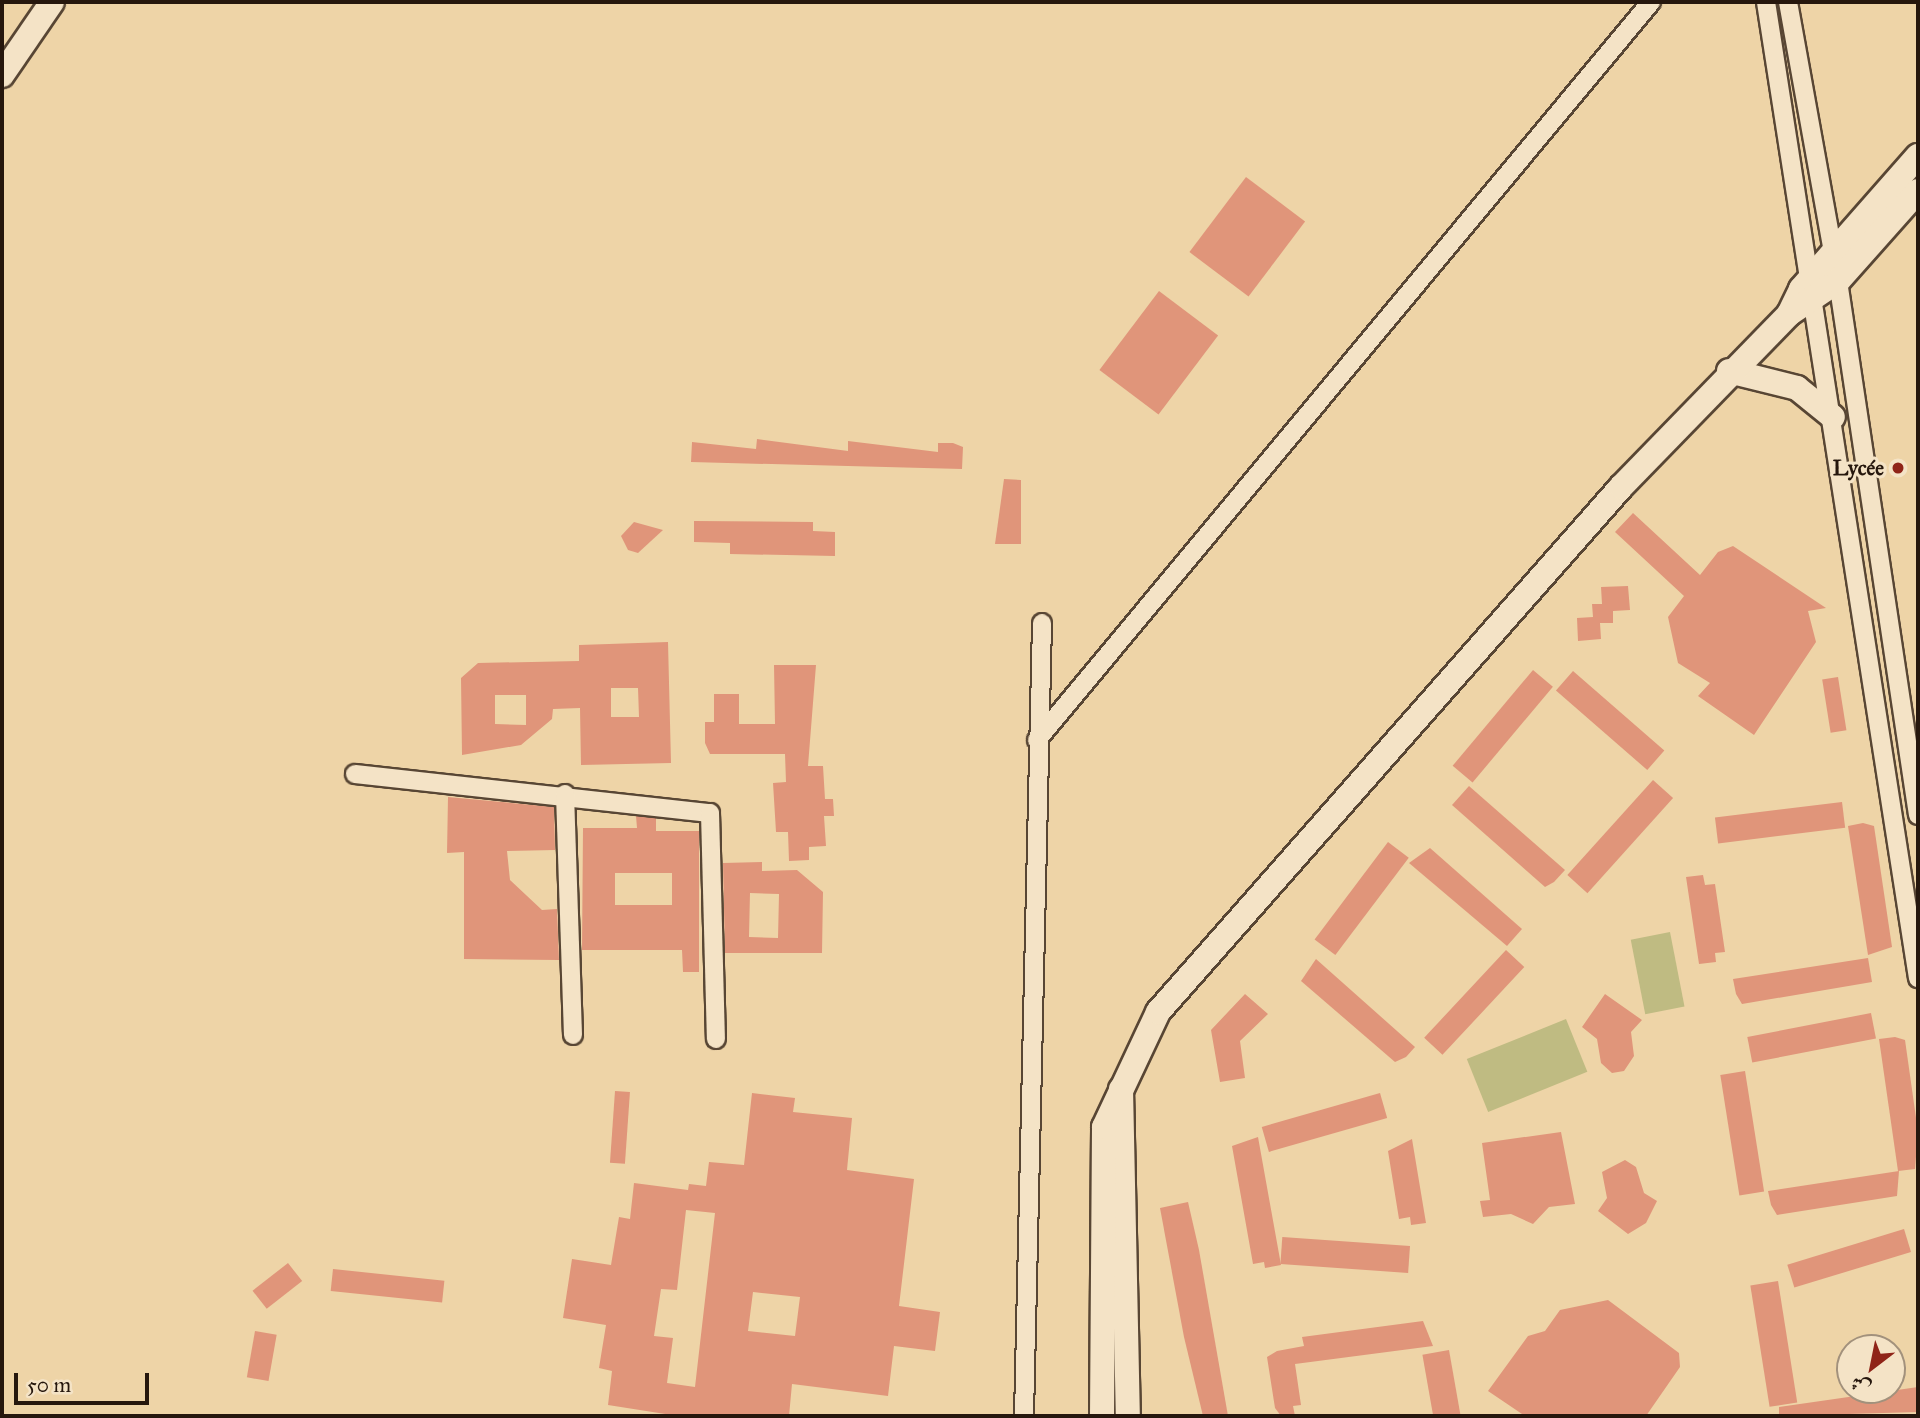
<!DOCTYPE html>
<html>
<head>
<meta charset="utf-8">
<style>
	body { margin:0 }
	#map { position:relative; width:1920px; height:1418px; overflow:hidden; background:#eed4a7; font-family:"IM FELL Great Primer",Amiri,serif }
	div>[style] { position:absolute }
	[style*='--x'] { left:calc(var(--x)*1px); top:calc(var(--y)*1px); width:calc(var(--w)*1px); rotate:calc(var(--a)*1deg) }
	.green>* { inset:0; background:#bfbb82; transform-origin:0 0 }
	.building>* { inset:0; background:#e0957a; transform-origin:0 0 }
	.roads { filter:drop-shadow(2px 0 #584634) drop-shadow(-2px 0 #584634) drop-shadow(0 2px #584634) drop-shadow(0 -2px #584634) }
	.street>* { height:18px; margin:-9px; padding:0 9px; transform-origin:9px; border-radius:9px; background:#f4e3c6 }
	.secondary>* { height:24px; margin:-12px; padding:0 12px; transform-origin:12px; border-radius:12px; background:#f4e3c6 }
	.dots>* { width:19px; height:19px; translate:-50% -50%; box-sizing:border-box; border:4px solid #f4e3c6; border-radius:50% }
	span { translate:-50% -50%; white-space:nowrap; text-align:center; line-height:1.15; -webkit-text-stroke:6px #f4e3c6; paint-order:stroke }
	.poi-label { font-size:21px; color:#26170d; font-weight:700 }
	.right { translate:-100% -50%; text-align:right }
	.frame { position:absolute; inset:0; border:4px solid #26170d; pointer-events:none }
	.north { position:absolute; left:1836px; top:1334px; width:70px; height:70px; box-sizing:border-box; background:#f4e3c6; border:2px solid #a2917c; border-radius:50%; rotate:212deg; font-size:19px; font-weight:700; line-height:28px; text-align:center; color:#26170d }
	.north::after { content:''; display:block; margin:auto; width:24px; height:32px; background:#8f2418; clip-path:polygon(50% 0,100% 100%,50% 72%,0 100%) }
	.scale { position:absolute; left:14px; top:1373px; width:135px; height:32px; box-sizing:border-box; border:4px solid #26170d; border-top:0; padding-left:9px; font-size:21px; line-height:24px; white-space:nowrap; color:#26170d; -webkit-text-stroke:5px #f4e3c6; paint-order:stroke }
</style>
</head>
<body>
<div id="map">
	<div class="green">
		<i style="left:1670px;top:932px;width:76px;height:40px;rotate:79deg"></i>
		<i style="left:1566px;top:1019px;width:57px;height:107px;rotate:68deg"></i>
	</div>
	<div class="building">
		<i style="left:1246px;top:177px;width:74px;height:94px;rotate:37deg"></i>
		<i style="left:1159px;top:291px;width:74px;height:99px;rotate:37deg"></i>
		<i style="clip-path:polygon(757px 439px,848px 451px,848px 441px,938px 452px,938px 443px,953px 443px,963px 447px,962px 469px,691px 462px,692px 442px,756px 449px)"></i>
		<i style="clip-path:polygon(1004px 479px,1021px 480px,1021px 544px,995px 544px)"></i>
		<i style="clip-path:polygon(1633px 513px,1700px 575px,1718px 552px,1733px 546px,1826px 608px,1808px 611px,1816px 642px,1754px 735px,1698px 696px,1710px 683px,1678px 663px,1668px 617px,1684px 596px,1615px 532px)"></i>
		<i style="clip-path:polygon(694px 521px,813px 522px,813px 531px,835px 532px,835px 556px,730px 554px,730px 543px,694px 542px)"></i>
		<i style="clip-path:polygon(634px 522px,663px 530px,638px 553px,628px 550px,621px 536px)"></i>
		<i style="clip-path:polygon(1628px 586px,1630px 610px,1613px 611px,1613px 623px,1600px 623px,1601px 639px,1578px 641px,1577px 618px,1593px 617px,1592px 604px,1602px 604px,1601px 587px)"></i>
		<i style="clip-path:polygon(evenodd,668px 642px,671px 763px,581px 765px,580px 708px,553px 709px,552px 719px,521px 745px,462px 755px,461px 678px,478px 663px,579px 661px,579px 645px,668px 642px,611px 688px,638px 688px,639px 717px,611px 717px,611px 688px,668px 642px,495px 695px,526px 695px,526px 725px,495px 724px,495px 695px)"></i>
		<i style="clip-path:polygon(774px 665px,816px 665px,808px 766px,823px 766px,825px 799px,833px 799px,834px 816px,824px 816px,826px 846px,809px 847px,809px 860px,789px 861px,788px 832px,776px 832px,773px 783px,786px 782px,785px 754px,710px 754px,705px 743px,705px 722px,714px 722px,714px 694px,739px 694px,739px 724px,775px 724px)"></i>
		<i style="left:1533px;top:670px;width:26px;height:125px;rotate:40deg"></i>
		<i style="left:1573px;top:671px;width:121px;height:26px;rotate:41deg"></i>
		<i style="left:1838px;top:677px;width:54px;height:16px;rotate:81deg"></i>
		<i style="left:1653px;top:780px;width:27px;height:128px;rotate:42deg"></i>
		<i style="clip-path:polygon(1469px 786px,1565px 870px,1554px 882px,1545px 887px,1452px 805px)"></i>
		<i style="clip-path:polygon(448px 797px,554px 807px,555px 850px,507px 851px,510px 880px,542px 910px,557px 909px,559px 960px,464px 959px,464px 852px,447px 853px)"></i>
		<i style="left:1842px;top:802px;width:26px;height:128px;rotate:83deg"></i>
		<i style="clip-path:polygon(evenodd,636px 816px,656px 818px,656px 831px,699px 831px,699px 972px,683px 972px,682px 950px,582px 950px,583px 828px,637px 828px,636px 816px,615px 873px,672px 873px,672px 905px,615px 905px,615px 873px)"></i>
		<i style="clip-path:polygon(1863px 823px,1874px 826px,1892px 947px,1868px 955px,1848px 826px)"></i>
		<i style="left:1388px;top:842px;width:26px;height:122px;rotate:37deg"></i>
		<i style="clip-path:polygon(1430px 848px,1522px 929px,1507px 946px,1409px 863px)"></i>
		<i style="clip-path:polygon(evenodd,762px 862px,762px 871px,797px 870px,823px 892px,822px 953px,725px 953px,723px 863px,762px 862px,750px 893px,779px 894px,778px 938px,749px 937px,750px 893px)"></i>
		<i style="clip-path:polygon(1703px 875px,1705px 885px,1715px 884px,1725px 952px,1715px 953px,1716px 962px,1699px 964px,1686px 877px)"></i>
		<i style="left:1506px;top:950px;width:25px;height:120px;rotate:43deg"></i>
		<i style="clip-path:polygon(1868px 958px,1872px 982px,1742px 1004px,1736px 994px,1733px 979px)"></i>
		<i style="clip-path:polygon(1316px 959px,1415px 1047px,1406px 1057px,1395px 1062px,1301px 981px)"></i>
		<i style="clip-path:polygon(1245px 994px,1268px 1014px,1240px 1041px,1245px 1078px,1220px 1082px,1211px 1030px)"></i>
		<i style="clip-path:polygon(1605px 994px,1642px 1020px,1631px 1032px,1634px 1056px,1624px 1071px,1612px 1073px,1601px 1063px,1597px 1039px,1582px 1027px)"></i>
		<i style="left:1871px;top:1013px;width:26px;height:126px;rotate:79deg"></i>
		<i style="clip-path:polygon(1895px 1037px,1905px 1040px,1918px 1132px,1915px 1169px,1898px 1171px,1879px 1039px)"></i>
		<i style="left:1745px;top:1071px;width:122px;height:25px;rotate:81deg"></i>
		<i style="left:615px;top:1091px;width:15px;height:72px;rotate:4deg"></i>
		<i style="clip-path:polygon(evenodd,752px 1093px,795px 1098px,793px 1112px,852px 1118px,847px 1170px,914px 1179px,899px 1306px,940px 1312px,935px 1351px,894px 1346px,888px 1396px,792px 1384px,789px 1416px,678px 1416px,608px 1405px,612px 1371px,599px 1368px,606px 1325px,563px 1318px,572px 1259px,611px 1265px,619px 1217px,630px 1219px,634px 1183px,688px 1190px,689px 1184px,706px 1186px,709px 1162px,744px 1165px,752px 1093px,686px 1210px,715px 1213px,695px 1387px,667px 1383px,673px 1338px,654px 1336px,661px 1289px,677px 1290px,686px 1210px,752px 1093px,753px 1292px,800px 1297px,795px 1336px,748px 1331px,753px 1292px)"></i>
		<i style="left:1380px;top:1093px;width:26px;height:123px;rotate:74deg"></i>
		<i style="clip-path:polygon(1561px 1132px,1575px 1204px,1549px 1207px,1533px 1224px,1511px 1214px,1483px 1217px,1480px 1201px,1490px 1200px,1482px 1143px)"></i>
		<i style="clip-path:polygon(1258px 1137px,1281px 1265px,1265px 1268px,1264px 1262px,1253px 1264px,1232px 1146px)"></i>
		<i style="clip-path:polygon(1412px 1139px,1426px 1223px,1411px 1225px,1410px 1217px,1399px 1219px,1388px 1151px)"></i>
		<i style="clip-path:polygon(1625px 1160px,1636px 1167px,1644px 1193px,1657px 1201px,1646px 1223px,1628px 1234px,1598px 1211px,1607px 1198px,1602px 1172px)"></i>
		<i style="clip-path:polygon(1899px 1171px,1897px 1196px,1777px 1215px,1771px 1205px,1768px 1191px)"></i>
		<i style="clip-path:polygon(1188px 1202px,1199px 1250px,1228px 1416px,1203px 1416px,1184px 1337px,1160px 1208px)"></i>
		<i style="left:1904px;top:1229px;width:24px;height:122px;rotate:73deg"></i>
		<i style="left:1410px;top:1246px;width:27px;height:128px;rotate:94deg"></i>
		<i style="left:288px;top:1263px;width:23px;height:45px;rotate:52deg"></i>
		<i style="left:333px;top:1269px;width:112px;height:22px;rotate:6deg"></i>
		<i style="left:1778px;top:1281px;width:123px;height:28px;rotate:81deg"></i>
		<i style="clip-path:polygon(1608px 1300px,1679px 1353px,1680px 1367px,1646px 1416px,1525px 1416px,1488px 1391px,1528px 1336px,1545px 1331px,1560px 1310px)"></i>
		<i style="clip-path:polygon(1423px 1321px,1433px 1346px,1295px 1364px,1301px 1405px,1293px 1406px,1295px 1416px,1281px 1416px,1275px 1408px,1267px 1357px,1277px 1351px,1304px 1346px,1302px 1337px)"></i>
		<i style="left:255px;top:1331px;width:22px;height:47px;rotate:10deg"></i>
		<i style="left:1449px;top:1350px;width:67px;height:27px;rotate:80deg"></i>
		<i style="clip-path:polygon(1918px 1387px,1918px 1412px,1779px 1416px,1779px 1407px)"></i>
	</div>
	<div class="roads">
		<div class="street">
			<i style="--x:1766;--y:2;--w:988;--a:81.15"></i>
			<i style="--x:1788;--y:2;--w:283;--a:79.8"></i>
			<i style="--x:1838;--y:281;--w:540;--a:81.48"></i>
			<i style="--x:1037;--y:740;--w:960;--a:-50.24"></i>
			<i style="--x:355;--y:774;--w:357;--a:6.3"></i>
			<i style="--x:710;--y:813;--w:226;--a:88.5"></i>
			<i style="--x:565;--y:794;--w:241;--a:88.1"></i>
			<i style="--x:1024;--y:1416;--w:793;--a:-88.7"></i>
		</div>
		<div class="secondary">
			<i style="--x:2;--y:75;--w:88;--a:-55.6"></i>
			<i style="--x:1789;--y:314;--w:28;--a:-64"></i>
			<i style="--x:1801;--y:289;--w:177;--a:-48.7"></i>
			<i style="--x:1729;--y:371;--w:70;--a:14"></i>
			<i style="--x:1797;--y:388;--w:46;--a:38.9"></i>
			<i style="--x:1121;--y:1089;--w:327;--a:88.8"></i>
			<i style="--x:1102;--y:1416;--w:289;--a:-89.6"></i>
			<i style="--x:1104;--y:1127;--w:127;--a:-64.8"></i>
			<i style="--x:1158;--y:1012;--w:700;--a:-48.59"></i>
			<i style="--x:1621;--y:487;--w:241;--a:-45.8"></i>
			<i style="--x:1789;--y:314;--w:59;--a:-34"></i>
			<i style="--x:1838;--y:281;--w:120;--a:-48.4"></i>
		</div>
	</div>
	<div class="dots">
		<i style="left:1898px;top:468px;background:#8f2418"></i>
	</div>
	<div class="poi-label">
		<span class="right" style="left:1884px;top:468px">Lycée</span>
	</div>
	<div class="frame"></div>
	<div class="north">ش</div>
	<div class="scale">50 m</div>
</div>
</body>
</html>
